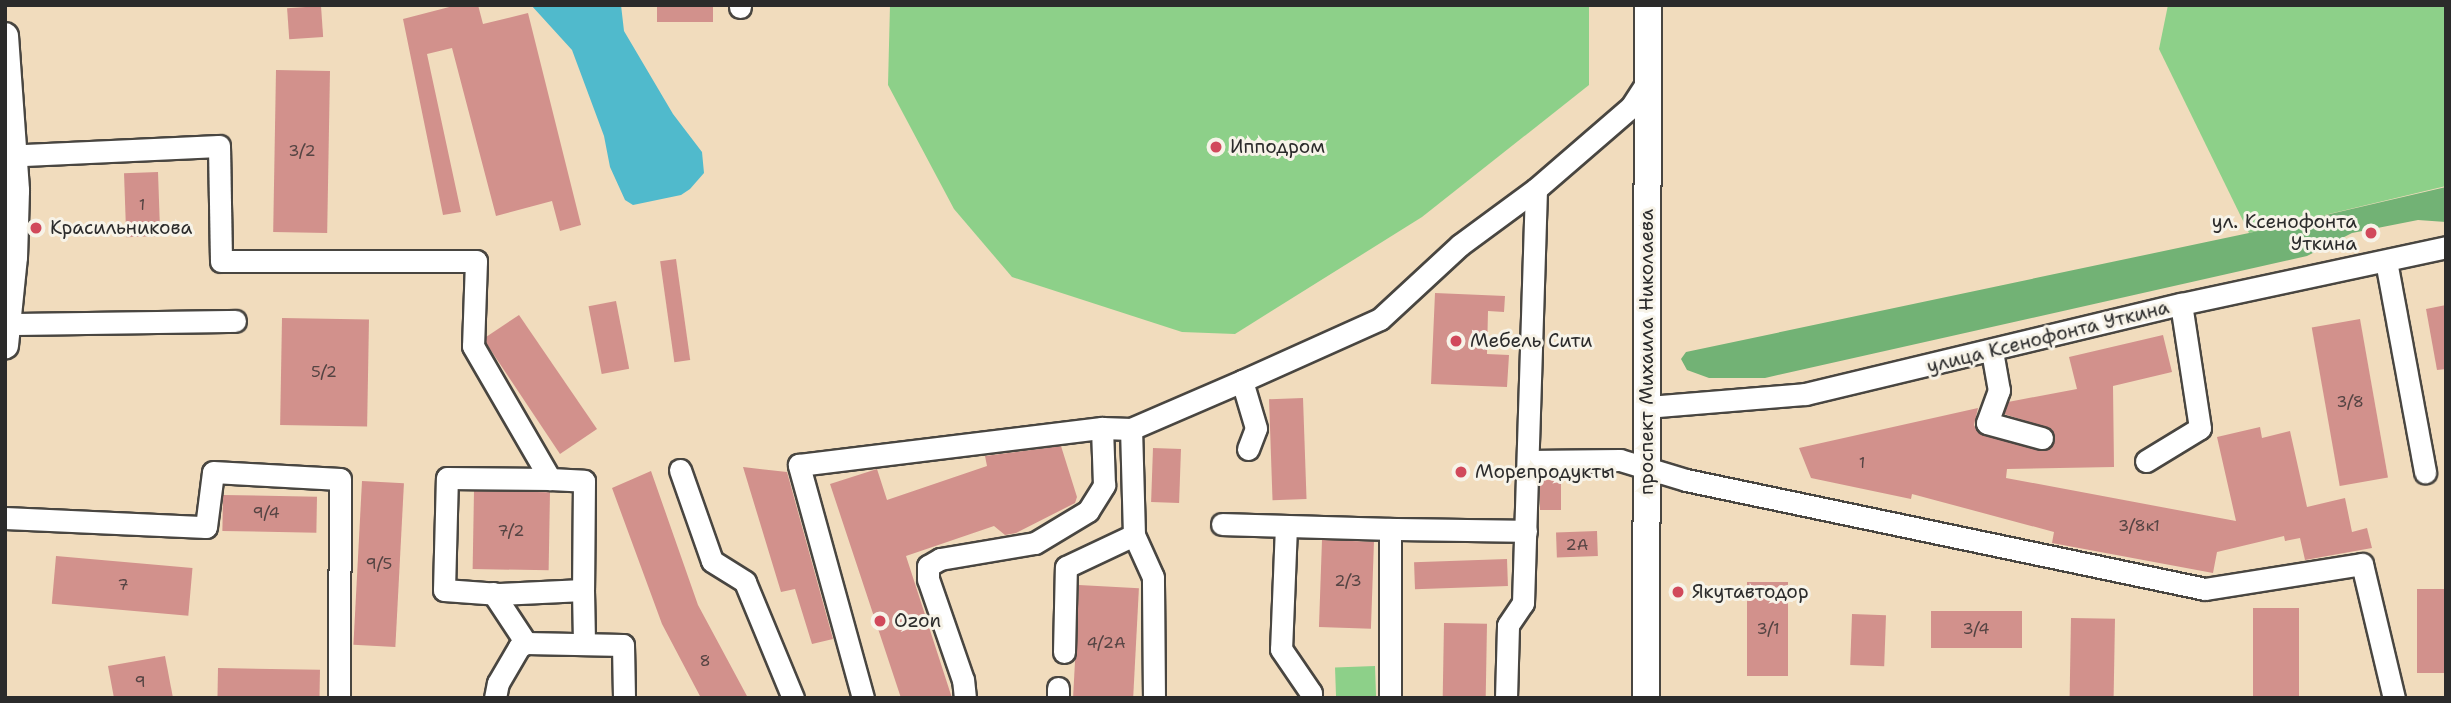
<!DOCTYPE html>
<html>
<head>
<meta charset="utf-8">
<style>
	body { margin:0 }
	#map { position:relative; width:2451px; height:703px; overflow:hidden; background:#f1dcbd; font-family:"Shantell Sans",sans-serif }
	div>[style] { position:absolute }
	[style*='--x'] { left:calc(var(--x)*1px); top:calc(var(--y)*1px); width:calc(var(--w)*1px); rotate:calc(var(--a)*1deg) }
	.green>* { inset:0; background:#8dd089; transform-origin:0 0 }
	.forest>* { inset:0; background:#72b275 }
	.water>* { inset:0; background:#50bacc }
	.building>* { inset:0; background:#d2918c; transform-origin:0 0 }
	.roads { filter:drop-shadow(2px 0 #494641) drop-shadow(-2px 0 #494641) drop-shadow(0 2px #494641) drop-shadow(0 -2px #494641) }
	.minor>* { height:21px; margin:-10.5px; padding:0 10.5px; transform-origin:10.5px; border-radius:10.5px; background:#fff }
	.major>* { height:26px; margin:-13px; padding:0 13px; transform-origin:13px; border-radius:13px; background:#fff }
	.dots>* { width:19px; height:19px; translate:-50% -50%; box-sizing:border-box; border:4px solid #f7f3e8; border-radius:50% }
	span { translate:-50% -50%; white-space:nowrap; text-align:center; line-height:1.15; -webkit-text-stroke:6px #f7f3e8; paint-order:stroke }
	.number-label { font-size:16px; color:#554443 }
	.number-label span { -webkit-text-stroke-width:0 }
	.poi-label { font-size:19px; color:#2b2b2b }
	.left { translate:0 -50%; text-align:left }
	.right { translate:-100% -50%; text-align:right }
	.street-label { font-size:19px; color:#2b2b2b }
	.frame { position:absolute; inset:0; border:7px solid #2b2b2b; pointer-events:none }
</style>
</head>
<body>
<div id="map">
	<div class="green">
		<i style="clip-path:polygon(890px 5px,1589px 5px,1589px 85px,1422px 217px,1235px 334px,1182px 332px,1012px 277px,954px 209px,888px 85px)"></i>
		<i style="clip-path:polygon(2168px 5px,2446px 5px,2446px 186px,2249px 233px,2159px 49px)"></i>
		<i style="left:1375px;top:666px;width:32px;height:40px;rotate:88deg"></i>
	</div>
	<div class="forest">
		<i style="clip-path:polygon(2446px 187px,2446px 222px,2418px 220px,2352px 233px,2307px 256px,1765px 378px,1709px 378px,1687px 370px,1681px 359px,1686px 352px,2249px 233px)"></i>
	</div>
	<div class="water">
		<i style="clip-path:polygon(531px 5px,621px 5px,624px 31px,673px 114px,702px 152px,704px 173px,690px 189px,681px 195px,633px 205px,625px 200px,610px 167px,604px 136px,572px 50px)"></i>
	</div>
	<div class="building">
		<i style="clip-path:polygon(457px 5px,478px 5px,483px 24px,528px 13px,581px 225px,560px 231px,552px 201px,496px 216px,452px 48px,427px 54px,461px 212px,443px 215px,403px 19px)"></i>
		<i style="left:657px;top:5px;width:56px;height:17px"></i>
		<i style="left:321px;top:6px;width:31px;height:34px;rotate:86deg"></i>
		<i style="left:276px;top:70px;width:54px;height:162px;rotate:1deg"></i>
		<i style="left:158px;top:172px;width:64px;height:34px;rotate:88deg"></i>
		<i style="left:676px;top:259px;width:102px;height:16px;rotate:82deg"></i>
		<i style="clip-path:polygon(1435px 293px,1505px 296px,1504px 312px,1488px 311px,1487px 354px,1509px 355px,1507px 387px,1431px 384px)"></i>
		<i style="left:616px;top:301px;width:69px;height:28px;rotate:79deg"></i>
		<i style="clip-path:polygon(2446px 305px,2446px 369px,2437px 370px,2426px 309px)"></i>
		<i style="clip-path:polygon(519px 315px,597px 429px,560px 454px,486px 343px,486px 337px)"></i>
		<i style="left:282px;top:318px;width:87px;height:107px;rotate:1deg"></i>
		<i style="left:2360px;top:319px;width:161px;height:49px;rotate:80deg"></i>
		<i style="clip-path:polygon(2163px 335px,2172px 372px,2113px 386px,2114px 467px,2007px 469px,2006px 478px,2236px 521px,2217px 437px,2260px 427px,2262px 438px,2290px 431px,2307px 507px,2345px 498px,2352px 532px,2367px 528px,2372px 548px,2305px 560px,2300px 538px,2285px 541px,2284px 536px,2217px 552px,2213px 573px,2052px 543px,2054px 532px,1912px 494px,1911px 499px,1811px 478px,1799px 448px,1978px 408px,1974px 425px,1978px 432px,2046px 450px,2055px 441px,2052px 429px,2004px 414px,2008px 402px,2077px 389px,2069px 357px)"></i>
		<i style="left:1303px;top:398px;width:101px;height:34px;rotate:88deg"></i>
		<i style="clip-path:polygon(1061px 446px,1077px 497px,1075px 503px,1016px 533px,1005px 535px,994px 526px,906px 556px,952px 698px,901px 698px,830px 484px,877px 469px,887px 500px,987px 466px,985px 456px)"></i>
		<i style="left:1153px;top:448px;width:28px;height:54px;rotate:2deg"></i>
		<i style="clip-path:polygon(743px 467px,787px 472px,833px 639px,812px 644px,795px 589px,781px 592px)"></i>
		<i style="clip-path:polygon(651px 471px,698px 605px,748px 698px,701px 698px,662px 624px,612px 488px)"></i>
		<i style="left:1540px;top:480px;width:21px;height:30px"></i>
		<i style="left:362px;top:481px;width:42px;height:164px;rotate:3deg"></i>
		<i style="left:474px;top:491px;width:76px;height:78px;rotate:1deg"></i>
		<i style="left:223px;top:495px;width:94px;height:36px;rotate:1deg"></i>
		<i style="left:1597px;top:531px;width:25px;height:41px;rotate:88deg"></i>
		<i style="left:1322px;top:540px;width:52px;height:87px;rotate:2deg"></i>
		<i style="left:56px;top:556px;width:137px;height:48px;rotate:5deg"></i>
		<i style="left:1507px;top:559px;width:27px;height:93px;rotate:88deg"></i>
		<i style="left:1747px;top:582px;width:41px;height:94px"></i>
		<i style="left:1079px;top:585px;width:60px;height:113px;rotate:3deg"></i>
		<i style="left:2417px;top:589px;width:29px;height:84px"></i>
		<i style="left:2253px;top:608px;width:46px;height:90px"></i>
		<i style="left:1931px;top:611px;width:91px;height:37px"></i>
		<i style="left:1852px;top:614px;width:34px;height:51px;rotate:2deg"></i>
		<i style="left:2071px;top:618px;width:44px;height:80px;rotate:1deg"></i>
		<i style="left:1444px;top:623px;width:43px;height:75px;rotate:1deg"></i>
		<i style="clip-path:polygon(165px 656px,173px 698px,114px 698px,108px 666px)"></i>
		<i style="left:218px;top:668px;width:102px;height:30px;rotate:1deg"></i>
	</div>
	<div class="roads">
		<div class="minor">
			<i style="--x:740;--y:7;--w:2;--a:-90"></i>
			<i style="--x:5;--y:156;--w:214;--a:-2.7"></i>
			<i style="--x:219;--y:146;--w:115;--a:89"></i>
			<i style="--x:221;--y:261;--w:255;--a:0"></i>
			<i style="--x:476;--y:261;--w:85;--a:92"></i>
			<i style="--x:473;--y:346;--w:154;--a:59.9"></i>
			<i style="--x:550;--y:479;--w:34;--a:3"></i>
			<i style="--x:584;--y:481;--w:109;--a:90.5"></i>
			<i style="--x:583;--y:590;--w:84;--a:177.3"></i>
			<i style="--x:499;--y:594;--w:55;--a:-175.8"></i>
			<i style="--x:444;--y:590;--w:112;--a:-88.5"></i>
			<i style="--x:447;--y:478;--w:103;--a:0.6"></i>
			<i style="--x:2386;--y:261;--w:215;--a:79.5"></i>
			<i style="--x:7;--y:324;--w:228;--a:-0.8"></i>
			<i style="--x:1992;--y:351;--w:40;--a:80"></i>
			<i style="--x:1999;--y:390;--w:35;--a:110"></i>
			<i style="--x:1987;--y:423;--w:57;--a:15.3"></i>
			<i style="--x:1647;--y:407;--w:159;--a:-4.7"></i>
			<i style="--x:1805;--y:394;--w:387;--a:-13.5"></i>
			<i style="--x:2181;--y:304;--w:271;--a:-12.1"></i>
			<i style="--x:1248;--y:449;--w:22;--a:-69"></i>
			<i style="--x:1256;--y:428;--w:49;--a:-106.6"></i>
			<i style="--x:1242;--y:381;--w:151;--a:-24.2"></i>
			<i style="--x:1380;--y:319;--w:109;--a:-42.8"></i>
			<i style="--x:1460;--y:245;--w:94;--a:-36.4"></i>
			<i style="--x:1536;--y:189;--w:125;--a:-40.8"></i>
			<i style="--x:1631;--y:107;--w:31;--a:-57"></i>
			<i style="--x:1528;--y:461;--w:92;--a:-0.6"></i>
			<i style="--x:1620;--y:460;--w:69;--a:16.9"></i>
			<i style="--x:1686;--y:480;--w:530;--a:11.86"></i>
			<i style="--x:2205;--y:589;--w:159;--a:-9"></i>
			<i style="--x:2362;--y:564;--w:138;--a:76.6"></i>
			<i style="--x:2146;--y:461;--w:63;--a:-31.4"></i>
			<i style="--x:2200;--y:428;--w:125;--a:-98.7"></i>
			<i style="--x:680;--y:470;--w:96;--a:70.6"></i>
			<i style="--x:712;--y:561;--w:39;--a:32"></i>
			<i style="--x:745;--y:582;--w:126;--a:67.5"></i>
			<i style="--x:5;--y:518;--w:201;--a:2.6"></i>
			<i style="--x:206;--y:527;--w:55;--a:-82.7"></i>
			<i style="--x:213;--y:472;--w:127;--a:3.2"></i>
			<i style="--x:340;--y:479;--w:219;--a:90.3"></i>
			<i style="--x:1222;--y:524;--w:168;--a:1.7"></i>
			<i style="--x:1390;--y:529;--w:169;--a:90"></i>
			<i style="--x:1286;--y:526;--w:123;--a:92.3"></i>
			<i style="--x:1281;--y:649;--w:53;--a:55.7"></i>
			<i style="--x:1311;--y:693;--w:5;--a:90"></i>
			<i style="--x:1390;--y:529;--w:136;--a:0.8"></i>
			<i style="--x:583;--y:590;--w:53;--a:88.9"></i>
			<i style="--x:493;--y:593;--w:60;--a:56.6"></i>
			<i style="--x:1064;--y:652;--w:85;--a:-88.7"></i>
			<i style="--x:1066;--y:567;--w:75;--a:-25.2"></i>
			<i style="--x:495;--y:698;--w:15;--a:-79"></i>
			<i style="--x:498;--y:683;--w:42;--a:-59.7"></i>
			<i style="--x:519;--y:647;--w:8;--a:-30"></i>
			<i style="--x:526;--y:643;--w:97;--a:1.2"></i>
			<i style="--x:623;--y:645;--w:53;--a:88.9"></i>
			<i style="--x:863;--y:698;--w:242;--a:-105.4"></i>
			<i style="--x:799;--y:465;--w:305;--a:-7"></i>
			<i style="--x:1102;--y:428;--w:29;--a:2"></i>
			<i style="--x:965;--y:698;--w:18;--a:-96"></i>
			<i style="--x:963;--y:680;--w:107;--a:-109.1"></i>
			<i style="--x:928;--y:579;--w:13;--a:-90"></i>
			<i style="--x:928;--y:566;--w:14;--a:-30"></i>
			<i style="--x:940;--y:559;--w:96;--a:-9.6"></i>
			<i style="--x:1035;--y:543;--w:62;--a:-31.1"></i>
			<i style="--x:1088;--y:511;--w:31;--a:-58"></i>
			<i style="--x:1104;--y:485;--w:57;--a:-92"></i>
			<i style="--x:1058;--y:698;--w:10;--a:-90"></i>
			<i style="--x:1154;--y:698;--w:121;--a:-90.5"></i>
			<i style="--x:1153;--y:577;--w:46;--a:-114.3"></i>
			<i style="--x:1134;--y:535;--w:106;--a:-91.6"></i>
			<i style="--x:1131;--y:429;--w:121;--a:-23.4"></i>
			<i style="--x:1506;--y:698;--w:73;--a:-88.4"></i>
			<i style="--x:1508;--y:625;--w:27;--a:-56"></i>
			<i style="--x:1523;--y:603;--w:414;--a:-88.2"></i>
		</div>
		<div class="major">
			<i style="--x:5;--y:36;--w:155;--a:85.9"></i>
			<i style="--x:16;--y:191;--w:66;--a:91.7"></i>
			<i style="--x:14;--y:257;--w:89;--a:95.8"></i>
			<i style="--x:1646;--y:698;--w:693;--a:-89.83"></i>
		</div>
	</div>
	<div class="dots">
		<i style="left:1216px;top:147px;background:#d1495b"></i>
		<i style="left:36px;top:228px;background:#d1495b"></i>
		<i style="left:2371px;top:233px;background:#d1495b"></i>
		<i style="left:1456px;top:341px;background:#d1495b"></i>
		<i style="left:1461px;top:472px;background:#d1495b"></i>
		<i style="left:1678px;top:592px;background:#d1495b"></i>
		<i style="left:880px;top:621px;background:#d1495b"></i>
	</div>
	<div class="number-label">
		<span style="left:302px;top:151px">3/2</span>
		<span style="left:142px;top:205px">1</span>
		<span style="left:324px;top:372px">5/2</span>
		<span style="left:2350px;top:402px">3/8</span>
		<span style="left:1862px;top:463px">1</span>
		<span style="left:266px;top:513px">9/4</span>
		<span style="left:2139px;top:526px">3/8к1</span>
		<span style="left:511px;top:531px">7/2</span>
		<span style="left:1577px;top:545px">2А</span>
		<span style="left:379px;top:564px">9/5</span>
		<span style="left:1348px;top:581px">2/3</span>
		<span style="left:123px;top:585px">7</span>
		<span style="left:1768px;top:629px">3/1</span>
		<span style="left:1976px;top:629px">3/4</span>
		<span style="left:1106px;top:643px">4/2А</span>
		<span style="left:705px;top:661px">8</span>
		<span style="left:140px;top:682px">9</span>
	</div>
	<div class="poi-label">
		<span class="left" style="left:1230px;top:147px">Ипподром</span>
		<span class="right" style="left:2357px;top:233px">ул. Ксенофонта<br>Уткина</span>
		<span class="left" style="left:50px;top:228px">Красильникова</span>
		<span class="left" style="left:1470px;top:341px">Мебель Сити</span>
		<span class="left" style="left:1475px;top:472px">Морепродукты</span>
		<span class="left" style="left:1692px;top:592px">Якутавтодор</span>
		<span class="left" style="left:894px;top:621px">Ozon</span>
	</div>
	<div class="street-label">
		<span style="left:2048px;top:337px;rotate:-14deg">улица Ксенофонта Уткина</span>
		<span style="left:1647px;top:352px;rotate:-90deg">проспект Михаила Николаева</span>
	</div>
	<div class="frame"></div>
</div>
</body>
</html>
